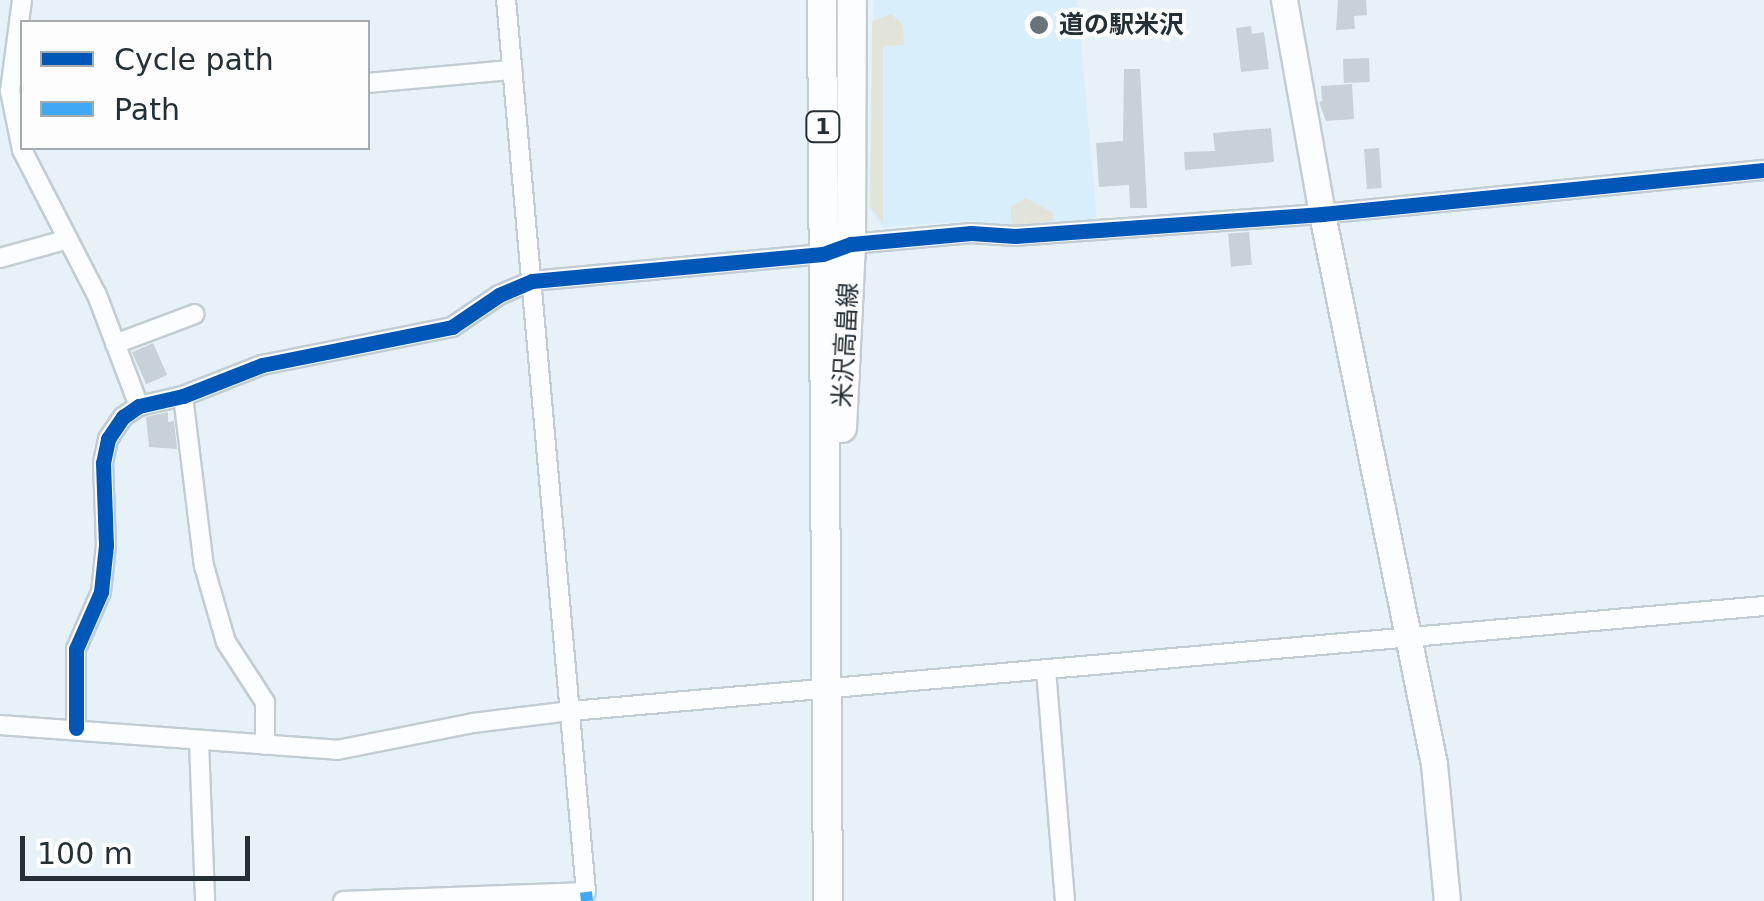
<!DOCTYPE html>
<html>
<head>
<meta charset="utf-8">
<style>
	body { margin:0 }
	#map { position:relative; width:1764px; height:901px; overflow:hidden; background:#e7f2f8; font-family:"DejaVu Sans","Noto Sans JP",sans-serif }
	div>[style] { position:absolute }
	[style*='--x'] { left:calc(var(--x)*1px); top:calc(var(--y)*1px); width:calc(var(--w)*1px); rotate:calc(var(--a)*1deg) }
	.built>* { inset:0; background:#d8eefa }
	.green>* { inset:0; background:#e2e4da }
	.building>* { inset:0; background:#c7d1d8; transform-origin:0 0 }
	.roads { filter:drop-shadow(2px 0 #c2cdd3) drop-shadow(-2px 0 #c2cdd3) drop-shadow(0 2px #c2cdd3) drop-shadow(0 -2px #c2cdd3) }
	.street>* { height:18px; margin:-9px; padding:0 9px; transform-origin:9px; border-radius:9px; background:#fbfdfe }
	.secondary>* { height:25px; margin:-12.5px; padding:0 12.5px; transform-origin:12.5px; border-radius:12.5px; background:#fbfdfe }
	.primary>* { height:28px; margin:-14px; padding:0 14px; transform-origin:14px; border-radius:14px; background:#fbfdfe }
	.quiet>* { height:12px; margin-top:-6px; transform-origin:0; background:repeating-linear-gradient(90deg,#3fa9f5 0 25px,transparent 0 37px) }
	.cycleway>* { height:15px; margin:-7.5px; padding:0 7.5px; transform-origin:7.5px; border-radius:7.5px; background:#0057b8 }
	.dots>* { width:28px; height:28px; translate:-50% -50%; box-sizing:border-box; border:5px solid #fdfdfd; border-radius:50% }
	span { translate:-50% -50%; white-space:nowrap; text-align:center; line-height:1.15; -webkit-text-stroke:8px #fdfdfd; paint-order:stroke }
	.shield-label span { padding:2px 8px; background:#fdfdfd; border:2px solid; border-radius:8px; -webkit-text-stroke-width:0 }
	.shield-label { font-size:22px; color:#242f36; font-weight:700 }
	.poi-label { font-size:25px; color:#242f36; font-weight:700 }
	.left { translate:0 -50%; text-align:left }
	.street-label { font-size:25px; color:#242f36 }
	.legend { position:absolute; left:20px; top:20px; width:350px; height:130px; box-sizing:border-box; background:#fdfdfd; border:2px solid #a6abad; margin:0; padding:12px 18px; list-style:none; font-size:30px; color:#242f36 }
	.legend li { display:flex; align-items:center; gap:20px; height:50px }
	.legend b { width:50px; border:2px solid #a6abad }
	.scale { position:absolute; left:20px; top:836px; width:230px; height:45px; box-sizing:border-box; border:5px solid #242f36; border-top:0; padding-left:12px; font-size:30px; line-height:35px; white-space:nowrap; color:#242f36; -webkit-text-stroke:8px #fdfdfd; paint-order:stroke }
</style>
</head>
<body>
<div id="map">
	<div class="built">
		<i style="clip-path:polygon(874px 0,1077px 0,1097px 220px,1015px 228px,971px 221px,882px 227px,869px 208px)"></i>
	</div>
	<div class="green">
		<i style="clip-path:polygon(892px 14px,903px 26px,904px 45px,883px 46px,883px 223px,870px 207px,872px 21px)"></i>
		<i style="clip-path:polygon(1025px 198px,1052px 212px,1054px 220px,1016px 227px,1011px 221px,1011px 207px)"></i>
	</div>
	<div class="building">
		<i style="clip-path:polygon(1338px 0,1366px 0,1367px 15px,1354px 16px,1355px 29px,1336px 30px)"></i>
		<i style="clip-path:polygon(1251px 26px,1252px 34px,1264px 32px,1269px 69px,1241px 72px,1236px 28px)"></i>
		<i style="left:1369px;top:58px;width:24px;height:26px;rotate:88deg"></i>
		<i style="clip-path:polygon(1124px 69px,1140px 69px,1147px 208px,1130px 208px,1129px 185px,1099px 187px,1096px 143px,1123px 141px)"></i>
		<i style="clip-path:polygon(1352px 84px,1354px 119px,1326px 121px,1319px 102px,1322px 101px,1321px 86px)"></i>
		<i style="clip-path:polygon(1271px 128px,1274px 162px,1185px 170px,1184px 152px,1215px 151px,1213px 133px)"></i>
		<i style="left:1379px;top:148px;width:40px;height:15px;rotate:86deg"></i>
		<i style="left:1249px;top:232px;width:33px;height:21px;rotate:85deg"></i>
		<i style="left:153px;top:343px;width:35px;height:23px;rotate:66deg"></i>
		<i style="clip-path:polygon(168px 412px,168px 422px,174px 421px,177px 449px,149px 447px,146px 417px)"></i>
	</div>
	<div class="roads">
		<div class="street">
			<i style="--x:22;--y:0;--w:92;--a:97.5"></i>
			<i style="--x:10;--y:91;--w:60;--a:78.5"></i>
			<i style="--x:22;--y:150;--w:163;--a:62.7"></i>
			<i style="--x:97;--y:295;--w:119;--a:69.3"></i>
			<i style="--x:368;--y:83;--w:145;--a:-5.2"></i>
			<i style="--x:0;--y:258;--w:67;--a:-15.5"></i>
			<i style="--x:115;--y:344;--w:85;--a:-20.6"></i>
			<i style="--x:183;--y:396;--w:171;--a:83"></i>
			<i style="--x:204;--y:566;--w:79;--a:73.9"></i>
			<i style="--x:226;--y:642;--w:72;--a:57"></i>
			<i style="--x:265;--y:702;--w:43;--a:90"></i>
			<i style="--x:1046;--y:670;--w:232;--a:85.3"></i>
			<i style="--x:0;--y:725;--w:338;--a:4.2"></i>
			<i style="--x:337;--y:750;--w:139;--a:-11.2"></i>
			<i style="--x:473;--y:723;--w:99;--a:-7"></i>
			<i style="--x:571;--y:711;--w:1198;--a:-5.03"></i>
			<i style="--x:76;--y:728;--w:79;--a:-90"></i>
			<i style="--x:76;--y:649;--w:62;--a:-66.3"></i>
			<i style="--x:101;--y:592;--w:47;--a:-83.9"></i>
			<i style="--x:106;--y:545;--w:82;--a:-92.1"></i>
			<i style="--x:103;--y:463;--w:25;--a:-78"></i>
			<i style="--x:108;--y:439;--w:27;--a:-56"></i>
			<i style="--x:123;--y:417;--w:19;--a:-35"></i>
			<i style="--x:139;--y:406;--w:45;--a:-12.8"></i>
			<i style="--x:183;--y:396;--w:85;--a:-21.4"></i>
			<i style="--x:262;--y:365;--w:194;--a:-11.3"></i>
			<i style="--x:452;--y:327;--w:57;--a:-34.2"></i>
			<i style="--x:499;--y:295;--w:36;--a:-23"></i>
			<i style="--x:532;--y:281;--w:292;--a:-5.3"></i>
			<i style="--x:823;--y:254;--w:30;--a:-20"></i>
			<i style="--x:851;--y:244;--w:121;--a:-5.2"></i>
			<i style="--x:971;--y:233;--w:44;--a:3.9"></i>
			<i style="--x:1015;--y:236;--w:308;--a:-4.1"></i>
			<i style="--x:1322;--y:214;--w:444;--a:-5.7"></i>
			<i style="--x:199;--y:742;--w:159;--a:87.8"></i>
			<i style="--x:343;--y:901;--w:243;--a:-2.1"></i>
			<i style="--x:586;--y:892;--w:896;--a:-95.12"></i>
		</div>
		<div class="secondary">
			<i style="--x:1284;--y:0;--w:217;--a:79.9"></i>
			<i style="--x:1322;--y:214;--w:561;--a:78.49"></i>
			<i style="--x:1434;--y:764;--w:138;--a:84.6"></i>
		</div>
		<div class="primary">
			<i style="--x:822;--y:0;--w:901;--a:89.62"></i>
			<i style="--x:842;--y:428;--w:184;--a:-87.2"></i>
			<i style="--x:851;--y:244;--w:244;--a:-89.8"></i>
		</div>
	</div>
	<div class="quiet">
		<i style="--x:586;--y:892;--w:9;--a:84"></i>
	</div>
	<div class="cycleway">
		<i style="--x:76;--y:728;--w:79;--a:-90"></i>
		<i style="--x:76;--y:649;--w:62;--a:-66.3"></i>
		<i style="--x:101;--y:592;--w:47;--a:-83.9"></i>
		<i style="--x:106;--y:545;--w:82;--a:-92.1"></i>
		<i style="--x:103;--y:463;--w:25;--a:-78"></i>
		<i style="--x:108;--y:439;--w:27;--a:-56"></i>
		<i style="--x:123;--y:417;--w:19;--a:-35"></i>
		<i style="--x:139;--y:406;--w:45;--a:-12.8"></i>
		<i style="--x:183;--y:396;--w:85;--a:-21.4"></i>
		<i style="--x:262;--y:365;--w:194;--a:-11.3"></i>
		<i style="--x:452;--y:327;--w:57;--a:-34.2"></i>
		<i style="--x:499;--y:295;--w:36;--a:-23"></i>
		<i style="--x:532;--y:281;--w:292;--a:-5.3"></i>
		<i style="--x:823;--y:254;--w:30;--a:-20"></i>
		<i style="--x:851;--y:244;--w:121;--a:-5.2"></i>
		<i style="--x:971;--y:233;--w:44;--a:3.9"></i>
		<i style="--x:1015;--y:236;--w:308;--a:-4.1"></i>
		<i style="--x:1322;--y:214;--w:444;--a:-5.7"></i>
	</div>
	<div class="dots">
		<i style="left:1039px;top:25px;background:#68737a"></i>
	</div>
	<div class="shield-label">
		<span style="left:823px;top:127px">1</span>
	</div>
	<div class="poi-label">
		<span class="left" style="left:1059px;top:25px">道の駅米沢</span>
	</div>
	<div class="street-label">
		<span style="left:846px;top:345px;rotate:-87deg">米沢高畠線</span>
	</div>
	<ul class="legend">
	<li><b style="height:12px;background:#0057b8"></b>Cycle path</li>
	<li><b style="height:12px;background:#3fa9f5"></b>Path</li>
	</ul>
	<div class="scale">100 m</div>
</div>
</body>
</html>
